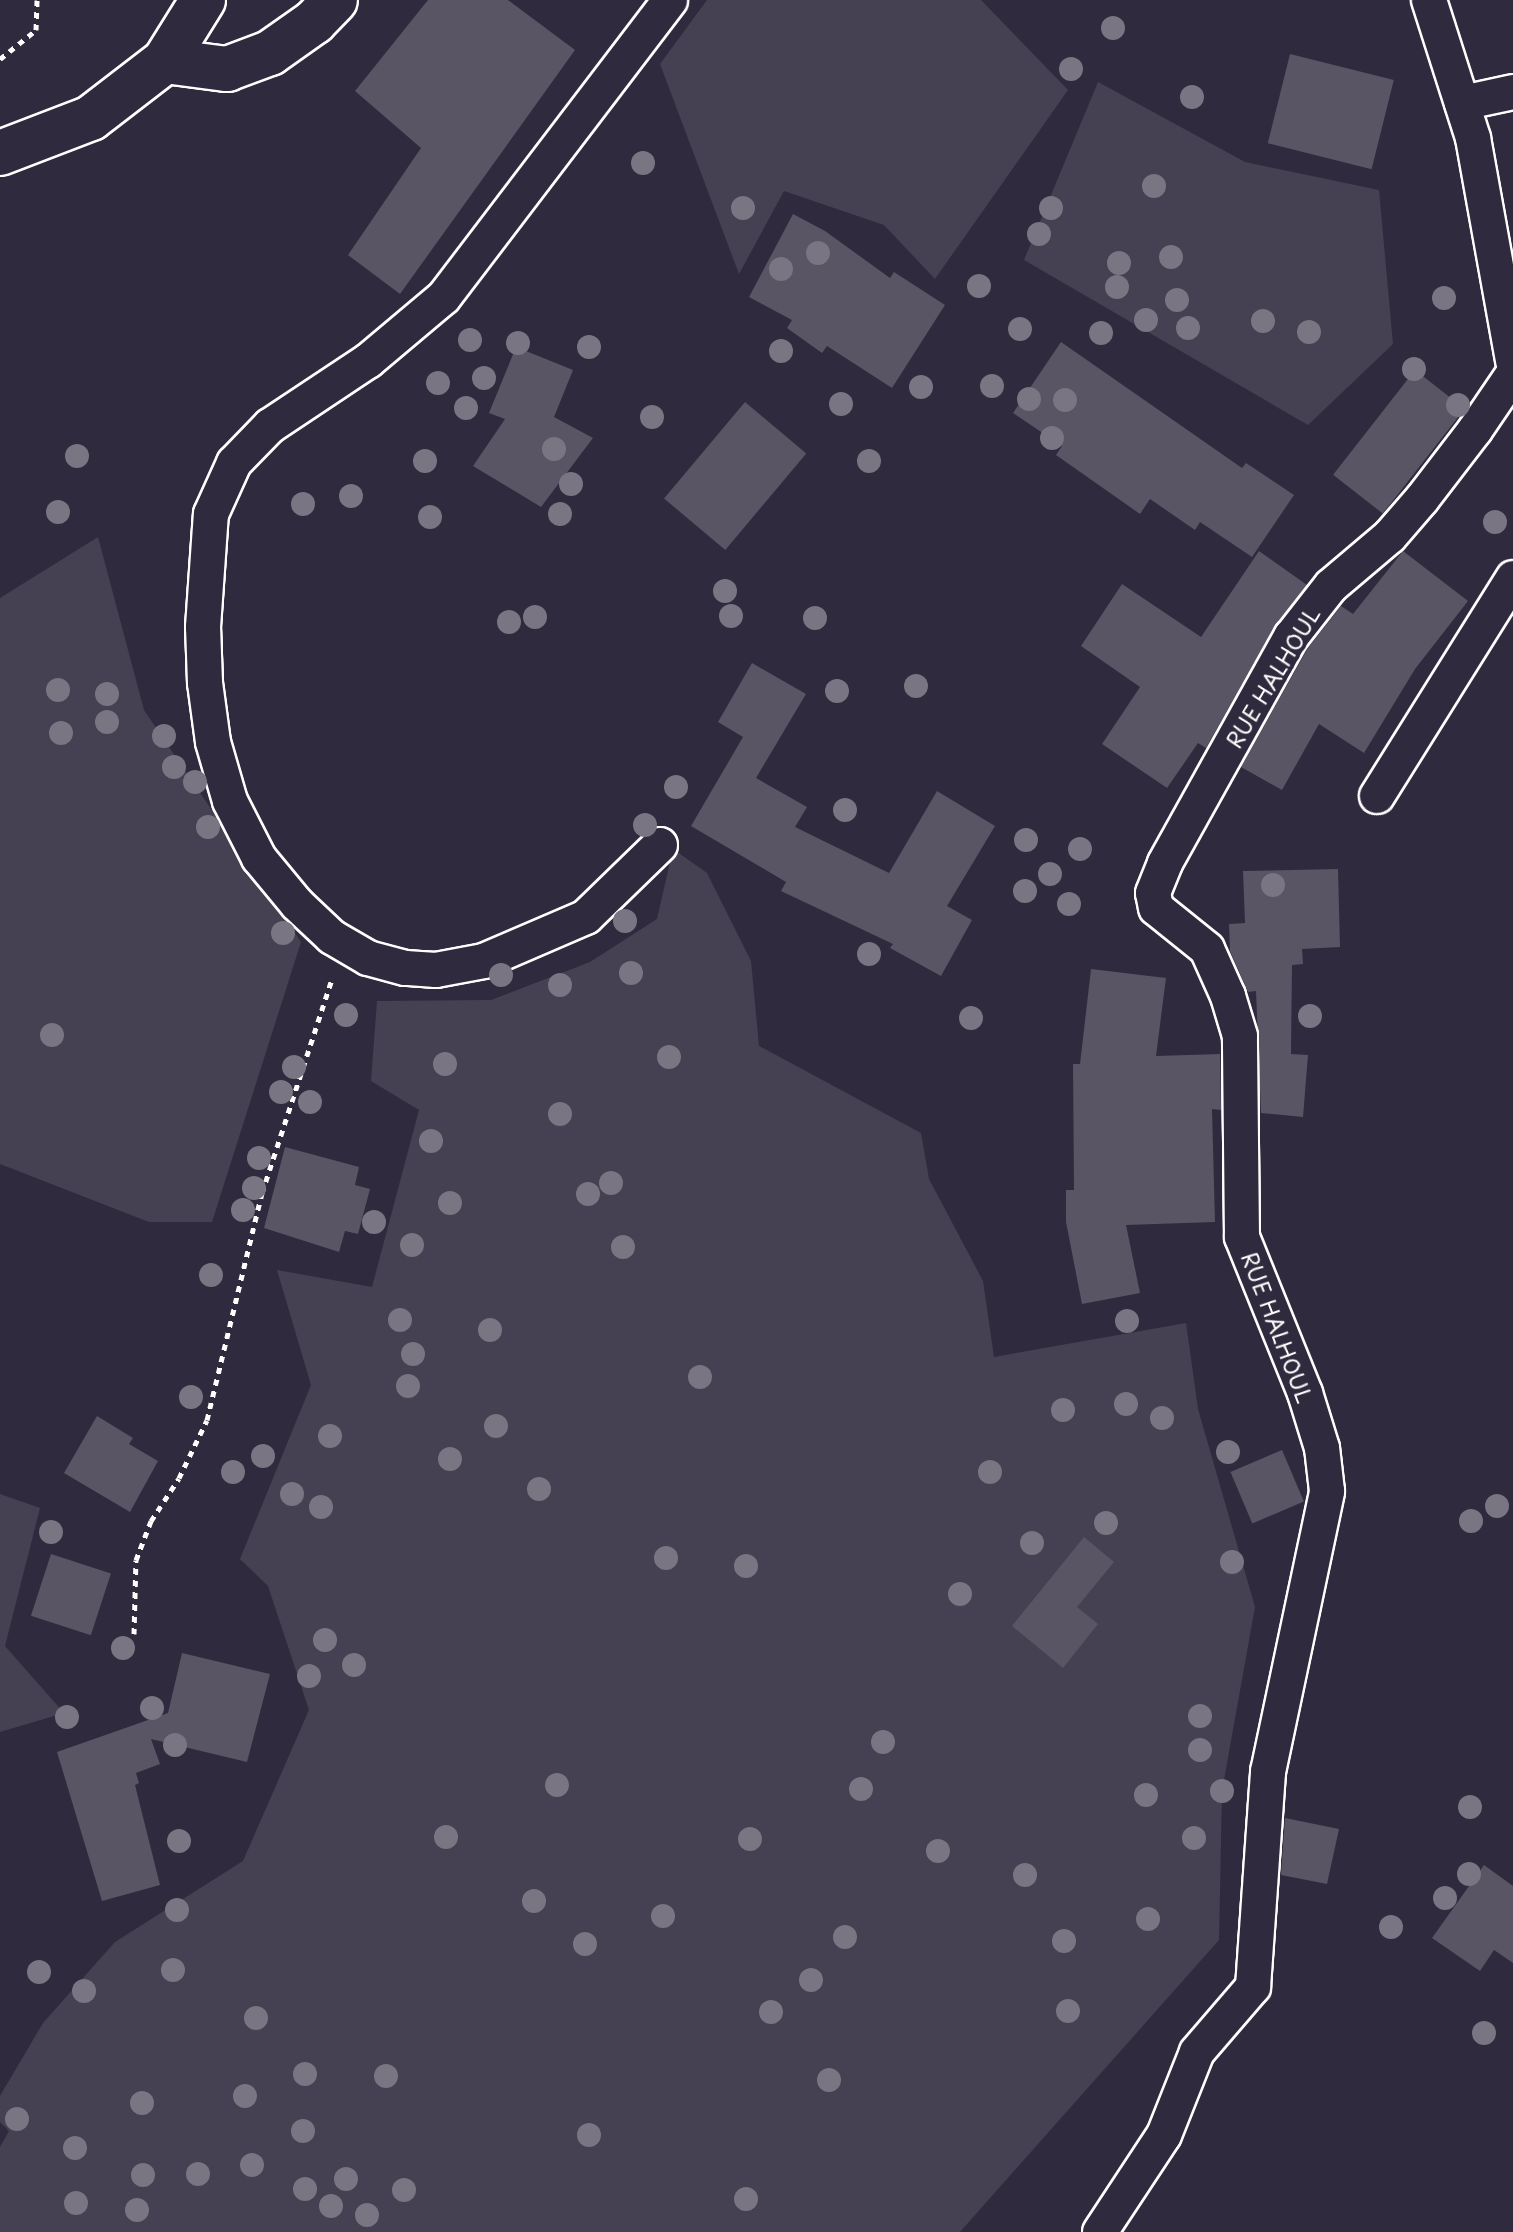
<!DOCTYPE html>
<html>
<head>
<meta charset="utf-8">
<style>
	body { margin:0 }
	#map { position:relative; width:1513px; height:2232px; overflow:hidden; background:#2f2a3d; font-family:"Playpen Sans",sans-serif }
	div>[style] { position:absolute }
	[style*='--x'] { left:calc(var(--x)*1px); top:calc(var(--y)*1px); width:calc(var(--w)*1px); rotate:calc(var(--a)*1deg) }
	.green>* { inset:0; background:#464152 }
	.building>* { inset:0; background:#595564; transform-origin:0 0 }
	.path>* { height:5px; margin-top:-2.5px; transform-origin:0; background:repeating-linear-gradient(90deg,#fff 0 6px,transparent 0 12px) }
	.roads { filter:drop-shadow(2px 0 #fff) drop-shadow(-2px 0 #fff) drop-shadow(0 2px #fff) drop-shadow(0 -2px #fff) }
	.street>* { height:34px; margin:-17px; padding:0 17px; transform-origin:17px; border-radius:17px; background:#2f2a3d }
	.secondary>* { height:44px; margin:-22px; padding:0 22px; transform-origin:22px; border-radius:22px; background:#2f2a3d }
	.trees>* { width:24px; height:24px; margin:-12px; border-radius:50%; background:#797582 }
	span { translate:-50% -50%; white-space:nowrap; text-align:center; line-height:1.15; -webkit-text-stroke:8px #2f2a3d; paint-order:stroke }
	.street-label { font-size:22px; color:#fff }
</style>
</head>
<body>
<div id="map">
	<div class="green">
		<i style="clip-path:polygon(707px 0,981px 0,1068px 90px,935px 279px,884px 225px,784px 191px,739px 274px,660px 64px)"></i>
		<i style="clip-path:polygon(1098px 82px,1245px 162px,1379px 190px,1393px 344px,1308px 425px,1024px 260px)"></i>
		<i style="clip-path:polygon(98px 537px,144px 710px,301px 942px,212px 1222px,149px 1222px,0 1164px,0 598px)"></i>
		<i style="clip-path:polygon(673px 849px,707px 873px,751px 961px,759px 1046px,921px 1133px,929px 1179px,983px 1281px,994px 1357px,1186px 1323px,1198px 1409px,1255px 1607px,1222px 1791px,1219px 1940px,960px 2232px,0 2232px,0 2147px,9px 2131px,0 2122px,0 2096px,43px 2023px,115px 1942px,243px 1861px,309px 1710px,268px 1586px,240px 1559px,311px 1385px,277px 1270px,372px 1287px,419px 1110px,371px 1081px,377px 1001px,491px 1000px,590px 962px,657px 919px)"></i>
		<i style="clip-path:polygon(0 1494px,40px 1508px,5px 1646px,64px 1713px,0 1732px)"></i>
	</div>
	<div class="building">
		<i style="clip-path:polygon(428px 0,508px 0,575px 50px,400px 294px,348px 255px,421px 148px,355px 91px)"></i>
		<i style="left:1290px;top:54px;width:107px;height:92px;rotate:14deg"></i>
		<i style="clip-path:polygon(793px 214px,825px 231px,890px 278px,894px 272px,945px 305px,892px 388px,827px 346px,822px 353px,787px 328px,792px 320px,749px 297px)"></i>
		<i style="clip-path:polygon(1061px 342px,1242px 468px,1246px 463px,1294px 495px,1252px 557px,1200px 522px,1195px 530px,1150px 499px,1140px 514px,1056px 455px,1062px 446px,1013px 413px)"></i>
		<i style="clip-path:polygon(516px 347px,573px 370px,554px 417px,593px 438px,541px 507px,473px 466px,505px 419px,489px 413px)"></i>
		<i style="left:1415px;top:370px;width:63px;height:133px;rotate:38deg"></i>
		<i style="left:745px;top:402px;width:80px;height:126px;rotate:40deg"></i>
		<i style="clip-path:polygon(1259px 551px,1307px 585px,1274px 627px,1206px 748px,1198px 743px,1167px 788px,1102px 744px,1140px 687px,1081px 646px,1122px 584px,1201px 637px)"></i>
		<i style="clip-path:polygon(1403px 551px,1468px 601px,1415px 669px,1364px 753px,1319px 724px,1282px 790px,1241px 767px,1308px 648px,1341px 606px,1353px 614px)"></i>
		<i style="clip-path:polygon(752px 663px,806px 694px,756px 778px,807px 807px,795px 827px,889px 873px,937px 791px,995px 826px,947px 906px,972px 920px,941px 976px,890px 948px,893px 944px,781px 891px,786px 882px,691px 826px,743px 737px,718px 722px)"></i>
		<i style="clip-path:polygon(1338px 869px,1340px 947px,1302px 949px,1303px 964px,1292px 965px,1291px 1054px,1308px 1055px,1303px 1117px,1261px 1113px,1256px 991px,1248px 992px,1230px 951px,1229px 924px,1245px 923px,1243px 871px)"></i>
		<i style="clip-path:polygon(1091px 969px,1166px 978px,1156px 1056px,1220px 1054px,1221px 1110px,1212px 1109px,1215px 1222px,1126px 1225px,1140px 1293px,1082px 1304px,1066px 1222px,1066px 1190px,1074px 1190px,1073px 1064px,1080px 1064px)"></i>
		<i style="clip-path:polygon(285px 1147px,359px 1167px,355px 1185px,370px 1189px,358px 1234px,345px 1231px,339px 1252px,264px 1228px)"></i>
		<i style="clip-path:polygon(97px 1416px,133px 1438px,129px 1444px,158px 1461px,130px 1512px,64px 1473px)"></i>
		<i style="left:1282px;top:1450px;width:56px;height:56px;rotate:67deg"></i>
		<i style="clip-path:polygon(1084px 1537px,1114px 1562px,1077px 1607px,1098px 1624px,1063px 1668px,1012px 1626px)"></i>
		<i style="left:51px;top:1554px;width:63px;height:65px;rotate:18deg"></i>
		<i style="clip-path:polygon(182px 1653px,270px 1674px,247px 1762px,151px 1739px,160px 1764px,136px 1773px,139px 1783px,135px 1785px,160px 1885px,102px 1901px,57px 1752px,168px 1713px)"></i>
		<i style="clip-path:polygon(1285px 1818px,1339px 1829px,1327px 1884px,1281px 1875px)"></i>
		<i style="clip-path:polygon(1484px 1865px,1513px 1886px,1513px 1963px,1494px 1950px,1480px 1971px,1432px 1938px)"></i>
	</div>
	<div class="path">
		<i style="--x:0;--y:59;--w:46;--a:-38.9"></i>
		<i style="--x:36;--y:30;--w:30;--a:-88"></i>
		<i style="--x:134;--y:1634;--w:74;--a:-88.5"></i>
		<i style="--x:136;--y:1560;--w:42;--a:-69"></i>
		<i style="--x:151;--y:1521;--w:51;--a:-56.9"></i>
		<i style="--x:179;--y:1478;--w:64;--a:-64.2"></i>
		<i style="--x:207;--y:1420;--w:234;--a:-76.4"></i>
		<i style="--x:262;--y:1193;--w:225;--a:-71.9"></i>
	</div>
	<div class="roads">
		<div class="street">
			<i style="--x:1429;--y:0;--w:145;--a:72.3"></i>
			<i style="--x:1473;--y:138;--w:227;--a:79.8"></i>
			<i style="--x:1462;--y:103;--w:52;--a:-12.2"></i>
			<i style="--x:1377;--y:796;--w:257;--a:-58"></i>
			<i style="--x:660;--y:845;--w:103;--a:135.8"></i>
			<i style="--x:586;--y:917;--w:111;--a:156.7"></i>
			<i style="--x:484;--y:961;--w:49;--a:169.4"></i>
			<i style="--x:436;--y:970;--w:31;--a:-176"></i>
			<i style="--x:405;--y:968;--w:38;--a:-165"></i>
			<i style="--x:368;--y:958;--w:42;--a:-149.7"></i>
			<i style="--x:332;--y:937;--w:48;--a:-136.7"></i>
			<i style="--x:297;--y:904;--w:60;--a:-129.6"></i>
			<i style="--x:259;--y:858;--w:64;--a:-117"></i>
			<i style="--x:230;--y:801;--w:61;--a:-106.1"></i>
			<i style="--x:213;--y:742;--w:60;--a:-97.7"></i>
			<i style="--x:205;--y:683;--w:56;--a:-92"></i>
			<i style="--x:203;--y:627;--w:113;--a:-86"></i>
			<i style="--x:211;--y:514;--w:56;--a:-65.7"></i>
			<i style="--x:234;--y:463;--w:52;--a:-45.8"></i>
			<i style="--x:270;--y:426;--w:118;--a:-33.6"></i>
			<i style="--x:368;--y:361;--w:99;--a:-40.1"></i>
			<i style="--x:444;--y:297;--w:373;--a:-52.7"></i>
			<i style="--x:1100;--y:2232;--w:116;--a:-56.6"></i>
			<i style="--x:1164;--y:2135;--w:89;--a:-68.3"></i>
			<i style="--x:1197;--y:2052;--w:86;--a:-49.3"></i>
			<i style="--x:1253;--y:1987;--w:216;--a:-86"></i>
			<i style="--x:1268;--y:1772;--w:287;--a:-78.1"></i>
			<i style="--x:1327;--y:1491;--w:43;--a:-96.6"></i>
			<i style="--x:1322;--y:1448;--w:58;--a:-107.2"></i>
			<i style="--x:1305;--y:1393;--w:168;--a:-112"></i>
			<i style="--x:1242;--y:1237;--w:201;--a:-90.6"></i>
			<i style="--x:1240;--y:1036;--w:42;--a:-106.7"></i>
			<i style="--x:1228;--y:996;--w:51;--a:-114.1"></i>
			<i style="--x:1207;--y:949;--w:65;--a:-141.2"></i>
			<i style="--x:1156;--y:908;--w:15;--a:-101"></i>
			<i style="--x:1153;--y:893;--w:32;--a:-68"></i>
			<i style="--x:1165;--y:863;--w:259;--a:-60.9"></i>
			<i style="--x:1291;--y:637;--w:65;--a:-51.9"></i>
			<i style="--x:1331;--y:586;--w:77;--a:-40.3"></i>
			<i style="--x:1390;--y:536;--w:49;--a:-49.1"></i>
			<i style="--x:1422;--y:499;--w:87;--a:-52.5"></i>
			<i style="--x:1475;--y:430;--w:68;--a:-55.8"></i>
		</div>
		<div class="secondary">
			<i style="--x:165;--y:61;--w:63;--a:7.4"></i>
			<i style="--x:227;--y:69;--w:46;--a:-20.4"></i>
			<i style="--x:270;--y:53;--w:54;--a:-35.2"></i>
			<i style="--x:314;--y:22;--w:30;--a:-46"></i>
			<i style="--x:0;--y:153;--w:97;--a:-21"></i>
			<i style="--x:91;--y:118;--w:93;--a:-37.6"></i>
			<i style="--x:165;--y:61;--w:72;--a:-58.1"></i>
		</div>
	</div>
	<div class="trees">
		<i style="left:1113px;top:28px"></i>
		<i style="left:1071px;top:69px"></i>
		<i style="left:1192px;top:97px"></i>
		<i style="left:643px;top:163px"></i>
		<i style="left:1154px;top:186px"></i>
		<i style="left:743px;top:208px"></i>
		<i style="left:1051px;top:208px"></i>
		<i style="left:1039px;top:234px"></i>
		<i style="left:818px;top:253px"></i>
		<i style="left:1171px;top:257px"></i>
		<i style="left:1119px;top:263px"></i>
		<i style="left:781px;top:269px"></i>
		<i style="left:979px;top:286px"></i>
		<i style="left:1117px;top:287px"></i>
		<i style="left:1444px;top:298px"></i>
		<i style="left:1177px;top:300px"></i>
		<i style="left:1146px;top:320px"></i>
		<i style="left:1263px;top:321px"></i>
		<i style="left:1188px;top:328px"></i>
		<i style="left:1020px;top:329px"></i>
		<i style="left:1309px;top:332px"></i>
		<i style="left:1101px;top:333px"></i>
		<i style="left:470px;top:340px"></i>
		<i style="left:518px;top:343px"></i>
		<i style="left:589px;top:347px"></i>
		<i style="left:781px;top:351px"></i>
		<i style="left:1414px;top:369px"></i>
		<i style="left:484px;top:378px"></i>
		<i style="left:438px;top:383px"></i>
		<i style="left:992px;top:386px"></i>
		<i style="left:921px;top:387px"></i>
		<i style="left:1029px;top:399px"></i>
		<i style="left:1065px;top:400px"></i>
		<i style="left:841px;top:404px"></i>
		<i style="left:1458px;top:405px"></i>
		<i style="left:466px;top:408px"></i>
		<i style="left:652px;top:417px"></i>
		<i style="left:1052px;top:438px"></i>
		<i style="left:554px;top:449px"></i>
		<i style="left:77px;top:456px"></i>
		<i style="left:425px;top:461px"></i>
		<i style="left:869px;top:461px"></i>
		<i style="left:571px;top:484px"></i>
		<i style="left:351px;top:496px"></i>
		<i style="left:303px;top:504px"></i>
		<i style="left:58px;top:512px"></i>
		<i style="left:560px;top:514px"></i>
		<i style="left:430px;top:517px"></i>
		<i style="left:1495px;top:522px"></i>
		<i style="left:725px;top:591px"></i>
		<i style="left:731px;top:616px"></i>
		<i style="left:535px;top:617px"></i>
		<i style="left:815px;top:618px"></i>
		<i style="left:509px;top:622px"></i>
		<i style="left:916px;top:686px"></i>
		<i style="left:58px;top:690px"></i>
		<i style="left:837px;top:691px"></i>
		<i style="left:107px;top:694px"></i>
		<i style="left:107px;top:722px"></i>
		<i style="left:61px;top:733px"></i>
		<i style="left:164px;top:736px"></i>
		<i style="left:174px;top:767px"></i>
		<i style="left:195px;top:782px"></i>
		<i style="left:676px;top:787px"></i>
		<i style="left:845px;top:810px"></i>
		<i style="left:645px;top:825px"></i>
		<i style="left:208px;top:827px"></i>
		<i style="left:1026px;top:840px"></i>
		<i style="left:1080px;top:849px"></i>
		<i style="left:1050px;top:874px"></i>
		<i style="left:1273px;top:885px"></i>
		<i style="left:1025px;top:891px"></i>
		<i style="left:1069px;top:904px"></i>
		<i style="left:625px;top:921px"></i>
		<i style="left:283px;top:933px"></i>
		<i style="left:869px;top:954px"></i>
		<i style="left:631px;top:973px"></i>
		<i style="left:501px;top:975px"></i>
		<i style="left:560px;top:985px"></i>
		<i style="left:346px;top:1015px"></i>
		<i style="left:1310px;top:1016px"></i>
		<i style="left:971px;top:1018px"></i>
		<i style="left:52px;top:1035px"></i>
		<i style="left:669px;top:1057px"></i>
		<i style="left:445px;top:1064px"></i>
		<i style="left:294px;top:1067px"></i>
		<i style="left:281px;top:1092px"></i>
		<i style="left:310px;top:1102px"></i>
		<i style="left:560px;top:1114px"></i>
		<i style="left:431px;top:1141px"></i>
		<i style="left:259px;top:1158px"></i>
		<i style="left:611px;top:1183px"></i>
		<i style="left:254px;top:1188px"></i>
		<i style="left:588px;top:1194px"></i>
		<i style="left:450px;top:1203px"></i>
		<i style="left:243px;top:1210px"></i>
		<i style="left:374px;top:1222px"></i>
		<i style="left:412px;top:1245px"></i>
		<i style="left:623px;top:1247px"></i>
		<i style="left:211px;top:1275px"></i>
		<i style="left:400px;top:1320px"></i>
		<i style="left:1127px;top:1321px"></i>
		<i style="left:490px;top:1330px"></i>
		<i style="left:413px;top:1354px"></i>
		<i style="left:700px;top:1377px"></i>
		<i style="left:408px;top:1386px"></i>
		<i style="left:191px;top:1397px"></i>
		<i style="left:1126px;top:1404px"></i>
		<i style="left:1063px;top:1410px"></i>
		<i style="left:1162px;top:1418px"></i>
		<i style="left:496px;top:1426px"></i>
		<i style="left:330px;top:1436px"></i>
		<i style="left:1228px;top:1452px"></i>
		<i style="left:263px;top:1456px"></i>
		<i style="left:450px;top:1459px"></i>
		<i style="left:233px;top:1472px"></i>
		<i style="left:990px;top:1472px"></i>
		<i style="left:539px;top:1489px"></i>
		<i style="left:292px;top:1494px"></i>
		<i style="left:1497px;top:1506px"></i>
		<i style="left:321px;top:1507px"></i>
		<i style="left:1471px;top:1521px"></i>
		<i style="left:1106px;top:1523px"></i>
		<i style="left:51px;top:1532px"></i>
		<i style="left:1032px;top:1543px"></i>
		<i style="left:666px;top:1558px"></i>
		<i style="left:1232px;top:1562px"></i>
		<i style="left:746px;top:1566px"></i>
		<i style="left:960px;top:1594px"></i>
		<i style="left:325px;top:1640px"></i>
		<i style="left:123px;top:1648px"></i>
		<i style="left:354px;top:1665px"></i>
		<i style="left:309px;top:1676px"></i>
		<i style="left:152px;top:1708px"></i>
		<i style="left:1200px;top:1716px"></i>
		<i style="left:67px;top:1717px"></i>
		<i style="left:883px;top:1742px"></i>
		<i style="left:175px;top:1745px"></i>
		<i style="left:1200px;top:1750px"></i>
		<i style="left:557px;top:1785px"></i>
		<i style="left:861px;top:1789px"></i>
		<i style="left:1222px;top:1791px"></i>
		<i style="left:1146px;top:1795px"></i>
		<i style="left:1470px;top:1807px"></i>
		<i style="left:446px;top:1837px"></i>
		<i style="left:1194px;top:1838px"></i>
		<i style="left:750px;top:1839px"></i>
		<i style="left:179px;top:1841px"></i>
		<i style="left:938px;top:1851px"></i>
		<i style="left:1469px;top:1874px"></i>
		<i style="left:1025px;top:1875px"></i>
		<i style="left:1445px;top:1898px"></i>
		<i style="left:534px;top:1901px"></i>
		<i style="left:177px;top:1910px"></i>
		<i style="left:663px;top:1916px"></i>
		<i style="left:1148px;top:1919px"></i>
		<i style="left:1391px;top:1927px"></i>
		<i style="left:845px;top:1937px"></i>
		<i style="left:1064px;top:1941px"></i>
		<i style="left:585px;top:1944px"></i>
		<i style="left:173px;top:1970px"></i>
		<i style="left:39px;top:1972px"></i>
		<i style="left:811px;top:1980px"></i>
		<i style="left:84px;top:1991px"></i>
		<i style="left:1068px;top:2011px"></i>
		<i style="left:771px;top:2012px"></i>
		<i style="left:256px;top:2018px"></i>
		<i style="left:1484px;top:2033px"></i>
		<i style="left:305px;top:2074px"></i>
		<i style="left:386px;top:2076px"></i>
		<i style="left:829px;top:2080px"></i>
		<i style="left:245px;top:2096px"></i>
		<i style="left:142px;top:2103px"></i>
		<i style="left:17px;top:2119px"></i>
		<i style="left:303px;top:2131px"></i>
		<i style="left:589px;top:2135px"></i>
		<i style="left:75px;top:2148px"></i>
		<i style="left:252px;top:2165px"></i>
		<i style="left:198px;top:2174px"></i>
		<i style="left:143px;top:2175px"></i>
		<i style="left:346px;top:2179px"></i>
		<i style="left:305px;top:2189px"></i>
		<i style="left:404px;top:2190px"></i>
		<i style="left:746px;top:2199px"></i>
		<i style="left:76px;top:2203px"></i>
		<i style="left:331px;top:2206px"></i>
		<i style="left:137px;top:2210px"></i>
		<i style="left:367px;top:2215px"></i>
	</div>
	<div class="street-label">
		<span style="left:1272px;top:677px;rotate:-59deg">RUE HALHOUL</span>
		<span style="left:1278px;top:1327px;rotate:69deg">RUE HALHOUL</span>
	</div>
</div>
</body>
</html>
